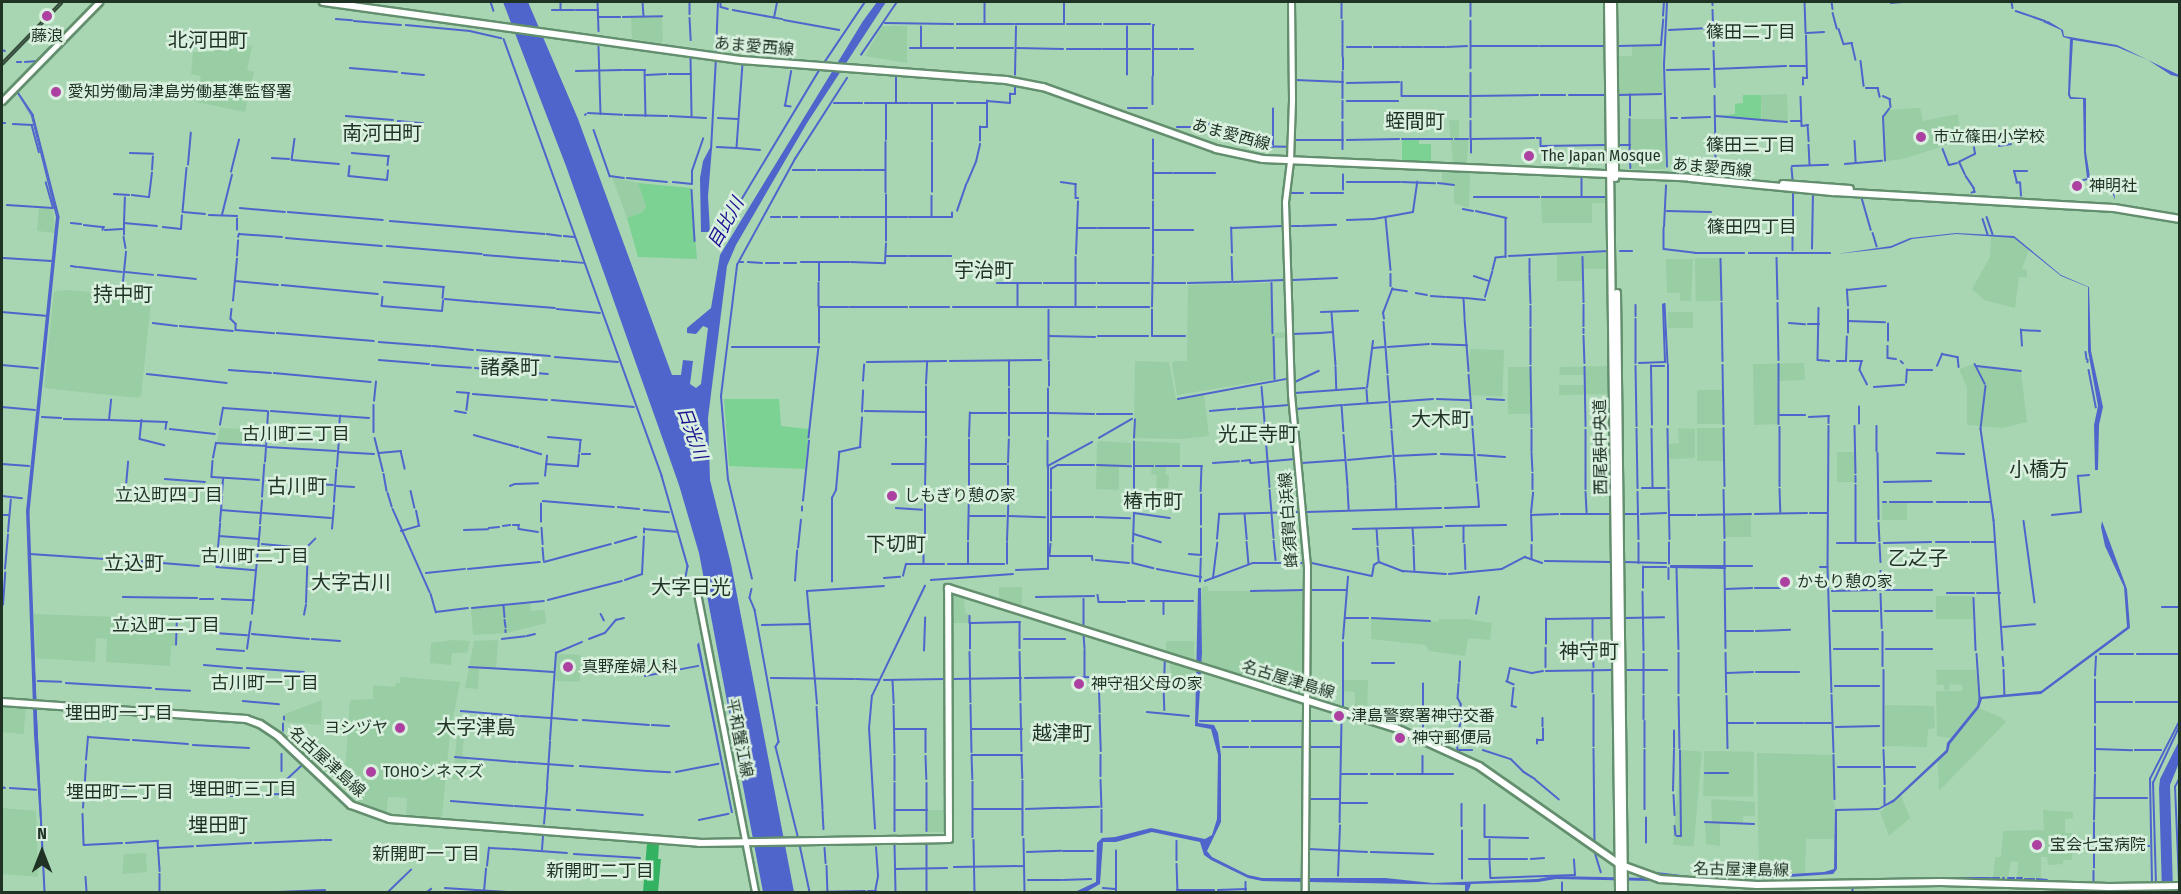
<!DOCTYPE html>
<html>
<head>
<meta charset="utf-8">
<style>
	body { margin:0 }
	#map { position:relative; width:2181px; height:894px; overflow:hidden; background:#a8d6b2; font-family:"Fira Sans Condensed","Noto Sans JP",sans-serif }
	div>[style] { position:absolute }
	[style*='--x'] { left:calc(var(--x)*1px); top:calc(var(--y)*1px); width:calc(var(--w)*1px); rotate:calc(var(--a)*1deg) }
	.built>* { inset:0; background:#99cda4; transform-origin:0 0 }
	.green>* { inset:0; background:#7cd293 }
	.forest>* { inset:0; background:#33b262 }
	.water>* { inset:0; background:#5065cc }
	.stream>* { height:1.5px; margin:-0.75px; padding:0 0.75px; transform-origin:0.75px; border-radius:0.75px; background:#5065cc }
	.roads { filter:drop-shadow(2px 0 #638f6e) drop-shadow(-2px 0 #638f6e) drop-shadow(0 2px #638f6e) drop-shadow(0 -2px #638f6e) }
	.secondary>* { height:5px; margin:-2.5px; padding:0 2.5px; transform-origin:2.5px; border-radius:2.5px; background:#fff }
	.primary>* { height:6px; margin:-3px; padding:0 3px; transform-origin:3px; border-radius:3px; background:#fff }
	.rail>* { height:4px; margin-top:-2px; transform-origin:0; background:repeating-linear-gradient(90deg,#d9f0de 0 4.5px,#354c3b 0 9px); box-sizing:border-box; border-block:2px solid #354c3b }
	.dots>* { width:16px; height:16px; translate:-50% -50%; box-sizing:border-box; border:3px solid #d9f0de; border-radius:50% }
	span { translate:-50% -50%; white-space:nowrap; text-align:center; line-height:1.15; -webkit-text-stroke:5px #d9f0de; paint-order:stroke }
	.poi-label { font-size:16px; color:#1f3224 }
	.left { translate:0 -50%; text-align:left }
	.right { translate:-100% -50%; text-align:right }
	.street-label { font-size:16px; color:#1f3224 }
	.neighbourhood-label { font-size:18px; color:#1f3224 }
	.water-label { font-size:18px; color:#1b0e8f; font-style:italic }
	.quarter-label { font-size:20px; color:#1f3224 }
	.frame { position:absolute; inset:0; border:3px solid #1f3224; pointer-events:none }
	.north { position:absolute; left:12px; top:822px; width:60px; height:60px; -webkit-text-stroke:4px #d9f0de; paint-order:stroke; rotate:0deg; font-size:16px; font-weight:700; line-height:24px; text-align:center; color:#1f3224 }
	.north::after { content:''; display:block; margin:auto; width:21px; height:27px; background:#1f3224; clip-path:polygon(50% 0,100% 100%,50% 72%,0 100%) }
</style>
</head>
<body>
<div id="map">
	<div class="built">
		<i style="clip-path:polygon(631px 17px,662px 17px,663px 41px,660px 43px,632px 39px)"></i>
		<i style="clip-path:polygon(882px 26px,907px 26px,907px 63px,865px 56px)"></i>
		<i style="clip-path:polygon(217px 39px,252px 46px,247px 70px,254px 72px,245px 112px,196px 102px,201px 76px,191px 74px,193px 52px,214px 52px)"></i>
		<i style="clip-path:polygon(1632px 46px,1662px 46px,1663px 94px,1618px 94px,1617px 56px,1632px 56px)"></i>
		<i style="left:1787px;top:94px;width:27px;height:26px;rotate:88deg"></i>
		<i style="clip-path:polygon(1920px 108px,1923px 121px,1958px 114px,1960px 130px,1956px 142px,1903px 159px,1886px 161px,1884px 117px,1887px 110px)"></i>
		<i style="left:1630px;top:119px;width:35px;height:50px"></i>
		<i style="clip-path:polygon(1449px 120px,1459px 120px,1459px 138px,1455px 139px,1468px 139px,1467px 163px,1453px 163px)"></i>
		<i style="clip-path:polygon(1442px 171px,1470px 173px,1469px 208px,1454px 203px,1454px 184px,1442px 183px)"></i>
		<i style="clip-path:polygon(612px 177px,638px 183px,646px 206px,643px 212px,627px 218px)"></i>
		<i style="clip-path:polygon(1541px 197px,1607px 197px,1607px 203px,1592px 203px,1592px 223px,1542px 223px)"></i>
		<i style="clip-path:polygon(39px 208px,53px 209px,55px 233px,37px 231px)"></i>
		<i style="clip-path:polygon(1991px 236px,2014px 238px,2029px 250px,2022px 269px,2027px 270px,2027px 277px,2019px 277px,2015px 308px,1984px 300px,1972px 289px,1990px 257px)"></i>
		<i style="clip-path:polygon(1608px 252px,1608px 269px,1583px 269px,1583px 281px,1557px 281px,1557px 255px)"></i>
		<i style="left:1720px;top:258px;width:43px;height:25px;rotate:89deg"></i>
		<i style="clip-path:polygon(1666px 259px,1693px 259px,1691px 301px,1680px 301px,1680px 293px,1667px 293px)"></i>
		<i style="clip-path:polygon(1272px 283px,1273px 333px,1286px 332px,1286px 338px,1273px 338px,1274px 379px,1177px 395px,1172px 364px,1173px 361px,1187px 361px,1188px 285px)"></i>
		<i style="clip-path:polygon(68px 290px,149px 298px,151px 301px,141px 396px,138px 398px,44px 388px,54px 291px)"></i>
		<i style="left:1668px;top:312px;width:25px;height:16px"></i>
		<i style="left:1470px;top:349px;width:34px;height:46px;rotate:2deg"></i>
		<i style="clip-path:polygon(1135px 361px,1169px 362px,1176px 399px,1204px 394px,1209px 436px,1182px 439px,1134px 438px)"></i>
		<i style="clip-path:polygon(1804px 363px,1805px 380px,1779px 381px,1779px 424px,1754px 425px,1753px 364px)"></i>
		<i style="clip-path:polygon(1974px 364px,1976px 366px,2021px 372px,2027px 422px,2003px 428px,1967px 425px,1967px 388px,1959px 369px)"></i>
		<i style="clip-path:polygon(1608px 366px,1610px 394px,1559px 395px,1559px 385px,1585px 385px,1585px 375px,1559px 375px,1560px 367px)"></i>
		<i style="left:1508px;top:367px;width:23px;height:47px"></i>
		<i style="left:1697px;top:390px;width:26px;height:34px"></i>
		<i style="clip-path:polygon(220px 428px,247px 429px,246px 445px,217px 442px)"></i>
		<i style="clip-path:polygon(1678px 428px,1695px 429px,1695px 458px,1669px 459px,1669px 444px,1679px 443px)"></i>
		<i style="left:1724px;top:428px;width:33px;height:27px;rotate:90deg"></i>
		<i style="clip-path:polygon(1100px 441px,1131px 443px,1131px 465px,1119px 465px,1119px 490px,1096px 489px,1097px 443px)"></i>
		<i style="clip-path:polygon(1135px 441px,1180px 443px,1180px 465px,1166px 466px,1166px 475px,1169px 475px,1168px 488px,1156px 488px,1157px 475px,1151px 474px,1152px 466px,1134px 466px)"></i>
		<i style="left:1837px;top:452px;width:18px;height:30px"></i>
		<i style="left:1882px;top:503px;width:25px;height:17px"></i>
		<i style="left:1751px;top:514px;width:23px;height:26px;rotate:90deg"></i>
		<i style="clip-path:polygon(1208px 586px,1208px 591px,1305px 591px,1303px 694px,1202px 664px,1202px 587px)"></i>
		<i style="clip-path:polygon(999px 587px,1022px 587px,1022px 607px,999px 600px)"></i>
		<i style="clip-path:polygon(955px 594px,964px 595px,965px 613px,970px 614px,970px 623px,951px 623px,951px 602px)"></i>
		<i style="left:1936px;top:596px;width:37px;height:23px"></i>
		<i style="clip-path:polygon(530px 603px,531px 611px,545px 610px,546px 623px,507px 633px,473px 635px,471px 609px)"></i>
		<i style="clip-path:polygon(34px 614px,176px 619px,175px 646px,171px 646px,170px 666px,106px 662px,107px 639px,96px 638px,95px 662px,36px 658px)"></i>
		<i style="clip-path:polygon(1404px 618px,1438px 622px,1439px 619px,1467px 619px,1492px 623px,1490px 640px,1468px 638px,1465px 656px,1429px 651px,1426px 645px,1371px 639px,1371px 619px)"></i>
		<i style="clip-path:polygon(453px 640px,470px 641px,467px 653px,452px 653px,451px 665px,430px 663px,431px 643px)"></i>
		<i style="clip-path:polygon(498px 640px,496px 668px,479px 667px,478px 689px,465px 688px,474px 641px)"></i>
		<i style="clip-path:polygon(1166px 641px,1194px 641px,1194px 661px,1166px 653px)"></i>
		<i style="left:557px;top:654px;width:24px;height:27px;rotate:2deg"></i>
		<i style="clip-path:polygon(1170px 660px,1194px 668px,1194px 682px,1171px 683px)"></i>
		<i style="clip-path:polygon(1936px 670px,1976px 670px,1979px 697px,1977px 706px,1951px 738px,1937px 736px,1936px 691px,1962px 691px,1962px 685px,1950px 684px,1949px 690px,1944px 690px,1944px 685px,1937px 685px)"></i>
		<i style="clip-path:polygon(400px 677px,460px 682px,450px 734px,442px 816px,438px 819px,406px 815px,407px 798px,388px 797px,386px 816px,380px 816px,380px 811px,362px 804px,336px 782px,345px 772px,350px 700px,373px 699px,373px 685px,395px 687px,396px 683px,400px 683px)"></i>
		<i style="clip-path:polygon(1343px 680px,1368px 680px,1367px 715px,1355px 712px,1355px 692px,1343px 691px)"></i>
		<i style="clip-path:polygon(322px 700px,321px 725px,285px 722px,285px 714px)"></i>
		<i style="left:2px;top:705px;width:24px;height:27px;rotate:5deg"></i>
		<i style="clip-path:polygon(1885px 705px,1934px 706px,1935px 728px,1928px 729px,1927px 747px,1885px 746px)"></i>
		<i style="clip-path:polygon(1979px 708px,2000px 717px,2006px 722px,1939px 791px,1938px 761px,1948px 752px,1950px 744px)"></i>
		<i style="clip-path:polygon(457px 735px,464px 736px,462px 758px,467px 758px,466px 780px,453px 779px)"></i>
		<i style="left:1681px;top:750px;width:21px;height:95px;rotate:5deg"></i>
		<i style="left:1704px;top:751px;width:50px;height:45px;rotate:1deg"></i>
		<i style="clip-path:polygon(1757px 753px,1833px 755px,1834px 839px,1806px 839px,1805px 873px,1759px 874px)"></i>
		<i style="clip-path:polygon(1901px 796px,1910px 818px,1889px 836px,1880px 812px)"></i>
		<i style="clip-path:polygon(1711px 799px,1755px 802px,1755px 816px,1743px 816px,1743px 823px,1716px 822px,1720px 823px,1720px 846px,1706px 844px,1705px 823px,1712px 823px)"></i>
		<i style="clip-path:polygon(2px 808px,36px 811px,38px 877px,2px 874px)"></i>
		<i style="left:928px;top:810px;width:18px;height:22px"></i>
		<i style="clip-path:polygon(2043px 810px,2073px 812px,2073px 818px,2065px 819px,2065px 833px,2072px 833px,2072px 860px,2063px 860px,2063px 864px,2048px 865px,2047px 857px,2041px 857px,2041px 878px,2017px 877px,2018px 862px,2011px 861px,2008px 877px,1993px 877px,1995px 857px,2001px 857px,2003px 831px,2044px 830px)"></i>
		<i style="clip-path:polygon(146px 853px,147px 872px,122px 874px,124px 854px)"></i>
	</div>
	<div class="green">
		<i style="clip-path:polygon(1743px 95px,1761px 95px,1761px 120px,1717px 116px,1735px 114px,1735px 104px,1743px 103px)"></i>
		<i style="clip-path:polygon(1402px 140px,1419px 140px,1419px 144px,1431px 144px,1431px 162px,1402px 161px)"></i>
		<i style="clip-path:polygon(638px 183px,691px 188px,697px 259px,638px 257px,627px 218px,643px 212px,646px 206px)"></i>
		<i style="clip-path:polygon(724px 399px,779px 399px,781px 426px,809px 429px,805px 469px,729px 466px)"></i>
	</div>
	<div class="forest">
		<i style="clip-path:polygon(647px 843px,659px 844px,658px 859px,661px 859px,658px 892px,643px 892px)"></i>
	</div>
	<div class="water">
		<i style="clip-path:polygon(503px 2px,528px 2px,578px 119px,672px 375px,681px 375px,683px 360px,693px 361px,690px 384px,696px 388px,701px 384px,708px 328px,703px 326px,696px 334px,687px 333px,687px 328px,711px 308px,720px 255px,863px 21px,877px 2px,886px 2px,807px 123px,736px 245px,727px 266px,708px 418px,710px 480px,731px 564px,794px 892px,763px 892px,699px 553px,679px 485px,566px 166px)"></i>
		<i style="clip-path:polygon(2048px 21px,2063px 30px,2064px 36px,2117px 45px,2179px 75px,2179px 77px,2171px 75px,2148px 60px,2117px 47px,2073px 40px,2070px 94px,2071px 97px,2086px 98px,2086px 152px,2090px 177px,2114px 185px,2115px 200px,2110px 186px,2087px 178px,2084px 153px,2083px 99px,2070px 99px,2068px 95px,2070px 39px,2063px 37px,2061px 30px,2043px 22px)"></i>
		<i style="clip-path:polygon(17px 93px,32px 116px,58px 218px,28px 517px,45px 892px,34px 735px,26px 511px,56px 217px,31px 116px)"></i>
		<i style="clip-path:polygon(710px 148px,712px 148px,708px 196px,710px 232px,701px 232px,700px 178px,703px 161px)"></i>
		<i style="clip-path:polygon(1956px 233px,2014px 236px,2061px 275px,2089px 287px,2091px 351px,2103px 407px,2099px 425px,2098px 470px,2095px 470px,2094px 425px,2098px 406px,2088px 351px,2088px 287px,2061px 276px,2014px 238px,1956px 234px,1912px 239px,1891px 248px,1837px 254px,1891px 246px,1910px 238px)"></i>
		<i style="clip-path:polygon(2102px 521px,2127px 589px,2130px 628px,2041px 694px,1982px 699px,1979px 708px,1950px 744px,1948px 752px,1894px 802px,1878px 810px,1837px 811px,1837px 869px,1833px 874px,1775px 878px,1710px 875px,1701px 880px,1658px 875px,1651px 881px,1556px 879px,1538px 882px,1471px 884px,1468px 892px,1465px 892px,1465px 885px,1262px 881px,1248px 878px,1211px 860px,1204px 855px,1200px 842px,1152px 832px,1116px 842px,1103px 842px,1100px 884px,1086px 892px,1075px 892px,1096px 882px,1097px 843px,1102px 838px,1115px 837px,1151px 828px,1205px 839px,1212px 835px,1217px 819px,1218px 755px,1211px 729px,1195px 726px,1198px 588px,1201px 588px,1202px 653px,1198px 723px,1214px 725px,1218px 733px,1221px 755px,1221px 822px,1207px 851px,1212px 857px,1248px 875px,1262px 878px,1385px 878px,1433px 883px,1537px 879px,1554px 876px,1649px 878px,1656px 872px,1699px 877px,1710px 872px,1774px 875px,1824px 872px,1834px 869px,1835px 799px,1835px 809px,1879px 808px,1894px 799px,1946px 750px,1947px 743px,1977px 706px,1979px 697px,2041px 691px,2127px 627px,2124px 587px,2105px 546px,2101px 527px)"></i>
		<i style="clip-path:polygon(699px 642px,733px 813px,731px 813px,697px 645px)"></i>
		<i style="clip-path:polygon(2179px 741px,2179px 763px,2170px 785px,2173px 892px,2162px 892px,2159px 788px,2160px 779px)"></i>
	</div>
	<div class="stream">
		<i style="--x:491;--y:2;--w:9;--a:72"></i>
		<i style="--x:561;--y:2;--w:8;--a:90"></i>
		<i style="--x:598;--y:2;--w:29;--a:88"></i>
		<i style="--x:643;--y:2;--w:14;--a:86"></i>
		<i style="--x:690;--y:2;--w:12;--a:90"></i>
		<i style="--x:721;--y:2;--w:5;--a:90"></i>
		<i style="--x:721;--y:7;--w:7;--a:16"></i>
		<i style="--x:985;--y:2;--w:22;--a:90"></i>
		<i style="--x:1342;--y:2;--w:16;--a:90"></i>
		<i style="--x:1471;--y:2;--w:14;--a:90"></i>
		<i style="--x:1713;--y:2;--w:3;--a:90"></i>
		<i style="--x:1805;--y:2;--w:31;--a:88"></i>
		<i style="--x:1832;--y:2;--w:7;--a:82"></i>
		<i style="--x:2012;--y:2;--w:6;--a:81"></i>
		<i style="--x:1891;--y:3;--w:11;--a:-5"></i>
		<i style="--x:552;--y:10;--w:22;--a:0"></i>
		<i style="--x:576;--y:10;--w:22;--a:0"></i>
		<i style="--x:733;--y:10;--w:50;--a:10.4"></i>
		<i style="--x:1713;--y:10;--w:36;--a:88"></i>
		<i style="--x:2016;--y:11;--w:31;--a:19"></i>
		<i style="--x:1833;--y:13;--w:16;--a:75"></i>
		<i style="--x:1663;--y:16;--w:14;--a:-86"></i>
		<i style="--x:598;--y:17;--w:22;--a:0"></i>
		<i style="--x:623;--y:17;--w:39;--a:-1"></i>
		<i style="--x:690;--y:18;--w:22;--a:87"></i>
		<i style="--x:774;--y:18;--w:16;--a:-79"></i>
		<i style="--x:336;--y:19;--w:16;--a:4"></i>
		<i style="--x:784;--y:20;--w:56;--a:10.3"></i>
		<i style="--x:354;--y:21;--w:47;--a:4.9"></i>
		<i style="--x:1343;--y:21;--w:22;--a:90"></i>
		<i style="--x:1471;--y:21;--w:47;--a:90"></i>
		<i style="--x:885;--y:23;--w:68;--a:0.8"></i>
		<i style="--x:957;--y:24;--w:56;--a:0"></i>
		<i style="--x:1015;--y:24;--w:49;--a:0"></i>
		<i style="--x:1064;--y:24;--w:22;--a:-90"></i>
		<i style="--x:1067;--y:24;--w:34;--a:0"></i>
		<i style="--x:1104;--y:24;--w:46;--a:0"></i>
		<i style="--x:406;--y:25;--w:64;--a:5.4"></i>
		<i style="--x:470;--y:31;--w:32;--a:13"></i>
		<i style="--x:1153;--y:25;--w:1;--a:0"></i>
		<i style="--x:1713;--y:28;--w:71;--a:-1.6"></i>
		<i style="--x:1839;--y:29;--w:16;--a:72"></i>
		<i style="--x:1844;--y:44;--w:8;--a:-7"></i>
		<i style="--x:1852;--y:43;--w:17;--a:77"></i>
		<i style="--x:1669;--y:30;--w:40;--a:-2.9"></i>
		<i style="--x:1807;--y:33;--w:17;--a:-3"></i>
		<i style="--x:504;--y:39;--w:465;--a:70.1"></i>
		<i style="--x:662;--y:476;--w:94;--a:73.9"></i>
		<i style="--x:688;--y:566;--w:11;--a:100"></i>
		<i style="--x:1343;--y:45;--w:11;--a:90"></i>
		<i style="--x:1471;--y:46;--w:67;--a:0"></i>
		<i style="--x:1540;--y:46;--w:65;--a:0"></i>
		<i style="--x:1618;--y:46;--w:43;--a:-1.3"></i>
		<i style="--x:1661;--y:45;--w:25;--a:-85"></i>
		<i style="--x:599;--y:47;--w:67;--a:88.3"></i>
		<i style="--x:921;--y:47;--w:20;--a:-90"></i>
		<i style="--x:1347;--y:47;--w:24;--a:0"></i>
		<i style="--x:1374;--y:47;--w:25;--a:0"></i>
		<i style="--x:1401;--y:47;--w:21;--a:0"></i>
		<i style="--x:1424;--y:47;--w:21;--a:0"></i>
		<i style="--x:1447;--y:47;--w:20;--a:-3"></i>
		<i style="--x:910;--y:48;--w:43;--a:0"></i>
		<i style="--x:957;--y:48;--w:56;--a:0"></i>
		<i style="--x:1017;--y:48;--w:46;--a:1.2"></i>
		<i style="--x:1067;--y:49;--w:34;--a:0"></i>
		<i style="--x:1103;--y:49;--w:47;--a:0"></i>
		<i style="--x:1154;--y:49;--w:23;--a:0"></i>
		<i style="--x:1180;--y:49;--w:13;--a:0"></i>
		<i style="--x:2;--y:50;--w:3;--a:18"></i>
		<i style="--x:1714;--y:51;--w:36;--a:88"></i>
		<i style="--x:716;--y:54;--w:52;--a:-87.8"></i>
		<i style="--x:861;--y:55;--w:64;--a:-55.8"></i>
		<i style="--x:691;--y:57;--w:60;--a:89"></i>
		<i style="--x:1861;--y:61;--w:25;--a:83"></i>
		<i style="--x:17;--y:62;--w:4;--a:0"></i>
		<i style="--x:25;--y:62;--w:12;--a:-5"></i>
		<i style="--x:824;--y:63;--w:73;--a:-56.1"></i>
		<i style="--x:743;--y:64;--w:84;--a:94.1"></i>
		<i style="--x:737;--y:148;--w:23;--a:5"></i>
		<i style="--x:1790;--y:66;--w:16;--a:0"></i>
		<i style="--x:350;--y:68;--w:47;--a:4.9"></i>
		<i style="--x:1714;--y:69;--w:72;--a:-2.4"></i>
		<i style="--x:624;--y:70;--w:21;--a:0"></i>
		<i style="--x:645;--y:70;--w:46;--a:88.8"></i>
		<i style="--x:1343;--y:70;--w:12;--a:-90"></i>
		<i style="--x:1667;--y:70;--w:42;--a:-1.4"></i>
		<i style="--x:576;--y:71;--w:46;--a:-1.2"></i>
		<i style="--x:1343;--y:72;--w:26;--a:90"></i>
		<i style="--x:402;--y:73;--w:22;--a:5"></i>
		<i style="--x:1471;--y:73;--w:44;--a:90"></i>
		<i style="--x:669;--y:74;--w:22;--a:0"></i>
		<i style="--x:646;--y:75;--w:20;--a:-3"></i>
		<i style="--x:1015;--y:75;--w:48;--a:-88.8"></i>
		<i style="--x:1127;--y:75;--w:48;--a:-90"></i>
		<i style="--x:1153;--y:76;--w:49;--a:-90"></i>
		<i style="--x:1153;--y:77;--w:27;--a:90"></i>
		<i style="--x:1296;--y:80;--w:47;--a:2.4"></i>
		<i style="--x:1402;--y:82;--w:14;--a:90"></i>
		<i style="--x:1402;--y:96;--w:66;--a:0"></i>
		<i style="--x:1347;--y:83;--w:52;--a:-1.1"></i>
		<i style="--x:1803;--y:85;--w:7;--a:-90"></i>
		<i style="--x:1803;--y:78;--w:4;--a:0"></i>
		<i style="--x:1807;--y:78;--w:42;--a:-91.4"></i>
		<i style="--x:1866;--y:88;--w:12;--a:0"></i>
		<i style="--x:1878;--y:88;--w:9;--a:77"></i>
		<i style="--x:17;--y:91;--w:29;--a:56"></i>
		<i style="--x:33;--y:115;--w:105;--a:75.7"></i>
		<i style="--x:59;--y:217;--w:297;--a:95.8"></i>
		<i style="--x:29;--y:512;--w:187;--a:87.9"></i>
		<i style="--x:1541;--y:95;--w:24;--a:0"></i>
		<i style="--x:1569;--y:95;--w:35;--a:0"></i>
		<i style="--x:1619;--y:95;--w:42;--a:-1.4"></i>
		<i style="--x:1471;--y:96;--w:67;--a:-0.9"></i>
		<i style="--x:1715;--y:96;--w:39;--a:89"></i>
		<i style="--x:1883;--y:96;--w:8;--a:23"></i>
		<i style="--x:1890;--y:99;--w:8;--a:83"></i>
		<i style="--x:1801;--y:97;--w:29;--a:88"></i>
		<i style="--x:1802;--y:126;--w:6;--a:-9"></i>
		<i style="--x:1808;--y:125;--w:16;--a:86"></i>
		<i style="--x:1343;--y:101;--w:17;--a:90"></i>
		<i style="--x:1347;--y:101;--w:51;--a:0"></i>
		<i style="--x:834;--y:103;--w:28;--a:0"></i>
		<i style="--x:865;--y:103;--w:43;--a:0"></i>
		<i style="--x:896;--y:103;--w:25;--a:-90"></i>
		<i style="--x:910;--y:103;--w:43;--a:0"></i>
		<i style="--x:957;--y:103;--w:29;--a:0"></i>
		<i style="--x:791;--y:107;--w:6;--a:-171"></i>
		<i style="--x:785;--y:106;--w:35;--a:-80"></i>
		<i style="--x:1128;--y:108;--w:19;--a:0"></i>
		<i style="--x:588;--y:113;--w:34;--a:3"></i>
		<i style="--x:585;--y:115;--w:1;--a:-45"></i>
		<i style="--x:625;--y:115;--w:42;--a:1.4"></i>
		<i style="--x:346;--y:116;--w:47;--a:4.9"></i>
		<i style="--x:670;--y:116;--w:36;--a:3"></i>
		<i style="--x:1630;--y:116;--w:21;--a:-90"></i>
		<i style="--x:1716;--y:116;--w:71;--a:4.8"></i>
		<i style="--x:718;--y:118;--w:20;--a:3"></i>
		<i style="--x:1671;--y:118;--w:6;--a:0"></i>
		<i style="--x:1682;--y:118;--w:28;--a:-2"></i>
		<i style="--x:1630;--y:119;--w:26;--a:90"></i>
		<i style="--x:398;--y:121;--w:25;--a:5"></i>
		<i style="--x:1471;--y:121;--w:18;--a:90"></i>
		<i style="--x:1471;--y:139;--w:63;--a:-0.9"></i>
		<i style="--x:1791;--y:121;--w:10;--a:0"></i>
		<i style="--x:1343;--y:122;--w:27;--a:90"></i>
		<i style="--x:2;--y:123;--w:3;--a:0"></i>
		<i style="--x:13;--y:124;--w:19;--a:3"></i>
		<i style="--x:32;--y:125;--w:28;--a:75"></i>
		<i style="--x:1177;--y:127;--w:16;--a:0"></i>
		<i style="--x:1195;--y:127;--w:4;--a:-90"></i>
		<i style="--x:1195;--y:123;--w:19;--a:3"></i>
		<i style="--x:1214;--y:124;--w:6;--a:90"></i>
		<i style="--x:1214;--y:130;--w:6;--a:0"></i>
		<i style="--x:1220;--y:130;--w:4;--a:90"></i>
		<i style="--x:1220;--y:134;--w:28;--a:23"></i>
		<i style="--x:594;--y:130;--w:49;--a:70.8"></i>
		<i style="--x:610;--y:176;--w:14;--a:8"></i>
		<i style="--x:1537;--y:138;--w:2;--a:0"></i>
		<i style="--x:1541;--y:138;--w:8;--a:90"></i>
		<i style="--x:1541;--y:146;--w:65;--a:-0.9"></i>
		<i style="--x:295;--y:139;--w:21;--a:98"></i>
		<i style="--x:292;--y:160;--w:47;--a:4.9"></i>
		<i style="--x:1402;--y:139;--w:50;--a:0"></i>
		<i style="--x:1455;--y:139;--w:13;--a:0"></i>
		<i style="--x:886;--y:140;--w:36;--a:-90"></i>
		<i style="--x:932;--y:140;--w:36;--a:-90"></i>
		<i style="--x:1294;--y:140;--w:49;--a:0"></i>
		<i style="--x:1347;--y:140;--w:52;--a:-1.1"></i>
		<i style="--x:1716;--y:140;--w:18;--a:90"></i>
		<i style="--x:980;--y:141;--w:14;--a:-90"></i>
		<i style="--x:980;--y:127;--w:7;--a:0"></i>
		<i style="--x:987;--y:127;--w:26;--a:-90"></i>
		<i style="--x:987;--y:101;--w:23;--a:5"></i>
		<i style="--x:1010;--y:103;--w:9;--a:-90"></i>
		<i style="--x:1010;--y:94;--w:5;--a:0"></i>
		<i style="--x:1015;--y:94;--w:9;--a:-90"></i>
		<i style="--x:1855;--y:141;--w:22;--a:87"></i>
		<i style="--x:886;--y:142;--w:50;--a:90"></i>
		<i style="--x:1619;--y:145;--w:11;--a:0"></i>
		<i style="--x:1630;--y:145;--w:23;--a:88"></i>
		<i style="--x:1809;--y:145;--w:20;--a:87"></i>
		<i style="--x:1248;--y:146;--w:39;--a:1"></i>
		<i style="--x:1999;--y:146;--w:12;--a:-9"></i>
		<i style="--x:717;--y:147;--w:19;--a:3"></i>
		<i style="--x:1273;--y:147;--w:38;--a:-90"></i>
		<i style="--x:1943;--y:149;--w:17;--a:69"></i>
		<i style="--x:1949;--y:165;--w:8;--a:-14"></i>
		<i style="--x:711;--y:150;--w:91;--a:-86.9"></i>
		<i style="--x:130;--y:153;--w:23;--a:2"></i>
		<i style="--x:352;--y:153;--w:37;--a:5"></i>
		<i style="--x:389;--y:156;--w:9;--a:96"></i>
		<i style="--x:1471;--y:153;--w:13;--a:-90"></i>
		<i style="--x:272;--y:158;--w:17;--a:3"></i>
		<i style="--x:1153;--y:160;--w:20;--a:-90"></i>
		<i style="--x:1885;--y:161;--w:44;--a:-92.6"></i>
		<i style="--x:1883;--y:117;--w:10;--a:-53"></i>
		<i style="--x:1845;--y:164;--w:37;--a:-5"></i>
		<i style="--x:188;--y:165;--w:32;--a:-85"></i>
		<i style="--x:350;--y:166;--w:10;--a:96"></i>
		<i style="--x:349;--y:176;--w:38;--a:6"></i>
		<i style="--x:387;--y:180;--w:9;--a:-84"></i>
		<i style="--x:1792;--y:166;--w:36;--a:-2"></i>
		<i style="--x:1667;--y:167;--w:103;--a:-91.7"></i>
		<i style="--x:1664;--y:64;--w:62;--a:-87.2"></i>
		<i style="--x:187;--y:168;--w:44;--a:95.2"></i>
		<i style="--x:183;--y:212;--w:22;--a:5"></i>
		<i style="--x:1792;--y:168;--w:12;--a:85"></i>
		<i style="--x:152;--y:170;--w:13;--a:-86"></i>
		<i style="--x:793;--y:170;--w:22;--a:0"></i>
		<i style="--x:818;--y:170;--w:44;--a:0"></i>
		<i style="--x:864;--y:170;--w:21;--a:0"></i>
		<i style="--x:231;--y:172;--w:33;--a:-76"></i>
		<i style="--x:1153;--y:173;--w:19;--a:0"></i>
		<i style="--x:1174;--y:173;--w:19;--a:0"></i>
		<i style="--x:1194;--y:173;--w:21;--a:0"></i>
		<i style="--x:1965;--y:175;--w:14;--a:-115"></i>
		<i style="--x:1959;--y:162;--w:18;--a:-27"></i>
		<i style="--x:1975;--y:154;--w:6;--a:-99"></i>
		<i style="--x:1966;--y:176;--w:14;--a:56"></i>
		<i style="--x:1974;--y:188;--w:4;--a:76"></i>
		<i style="--x:1975;--y:192;--w:3;--a:162"></i>
		<i style="--x:1582;--y:177;--w:20;--a:90"></i>
		<i style="--x:627;--y:178;--w:40;--a:5.7"></i>
		<i style="--x:673;--y:182;--w:19;--a:6"></i>
		<i style="--x:692;--y:184;--w:13;--a:-90"></i>
		<i style="--x:692;--y:171;--w:34;--a:-71"></i>
		<i style="--x:1061;--y:182;--w:15;--a:8"></i>
		<i style="--x:1076;--y:184;--w:14;--a:90"></i>
		<i style="--x:1076;--y:198;--w:2;--a:0"></i>
		<i style="--x:1347;--y:182;--w:53;--a:0"></i>
		<i style="--x:1402;--y:182;--w:33;--a:2"></i>
		<i style="--x:967;--y:183;--w:23;--a:-67"></i>
		<i style="--x:976;--y:162;--w:18;--a:-77"></i>
		<i style="--x:1438;--y:183;--w:16;--a:7"></i>
		<i style="--x:2070;--y:184;--w:18;--a:-16"></i>
		<i style="--x:692;--y:190;--w:51;--a:86.6"></i>
		<i style="--x:1343;--y:190;--w:15;--a:-90"></i>
		<i style="--x:932;--y:192;--w:49;--a:-90"></i>
		<i style="--x:1289;--y:192;--w:8;--a:-76"></i>
		<i style="--x:1311;--y:193;--w:32;--a:0"></i>
		<i style="--x:114;--y:194;--w:15;--a:4"></i>
		<i style="--x:132;--y:195;--w:17;--a:7"></i>
		<i style="--x:149;--y:197;--w:24;--a:-83"></i>
		<i style="--x:932;--y:196;--w:20;--a:90"></i>
		<i style="--x:2021;--y:196;--w:13;--a:-94"></i>
		<i style="--x:2020;--y:183;--w:3;--a:180"></i>
		<i style="--x:2017;--y:183;--w:12;--a:-104"></i>
		<i style="--x:2014;--y:171;--w:13;--a:0"></i>
		<i style="--x:1474;--y:197;--w:65;--a:0"></i>
		<i style="--x:1542;--y:197;--w:65;--a:0"></i>
		<i style="--x:1862;--y:198;--w:33;--a:74"></i>
		<i style="--x:1153;--y:199;--w:36;--a:-90"></i>
		<i style="--x:1289;--y:199;--w:6;--a:-90"></i>
		<i style="--x:1289;--y:193;--w:14;--a:0"></i>
		<i style="--x:1289;--y:204;--w:47;--a:87.6"></i>
		<i style="--x:7;--y:205;--w:46;--a:3.7"></i>
		<i style="--x:53;--y:208;--w:26;--a:-106"></i>
		<i style="--x:240;--y:208;--w:45;--a:5.1"></i>
		<i style="--x:1463;--y:209;--w:10;--a:11"></i>
		<i style="--x:957;--y:211;--w:28;--a:-71"></i>
		<i style="--x:1476;--y:211;--w:8;--a:14"></i>
		<i style="--x:1667;--y:211;--w:44;--a:1.3"></i>
		<i style="--x:288;--y:212;--w:95;--a:4.8"></i>
		<i style="--x:1485;--y:213;--w:22;--a:13"></i>
		<i style="--x:1506;--y:218;--w:39;--a:90"></i>
		<i style="--x:1506;--y:257;--w:10;--a:174"></i>
		<i style="--x:1496;--y:258;--w:12;--a:104"></i>
		<i style="--x:1402;--y:214;--w:11;--a:-10"></i>
		<i style="--x:1413;--y:212;--w:30;--a:-82"></i>
		<i style="--x:209;--y:215;--w:28;--a:2"></i>
		<i style="--x:222;--y:215;--w:41;--a:-76"></i>
		<i style="--x:771;--y:217;--w:9;--a:0"></i>
		<i style="--x:783;--y:217;--w:14;--a:0"></i>
		<i style="--x:801;--y:217;--w:37;--a:0"></i>
		<i style="--x:841;--y:217;--w:8;--a:0"></i>
		<i style="--x:851;--y:217;--w:56;--a:0"></i>
		<i style="--x:909;--y:217;--w:43;--a:0"></i>
		<i style="--x:952;--y:217;--w:4;--a:-90"></i>
		<i style="--x:1987;--y:217;--w:18;--a:71"></i>
		<i style="--x:1386;--y:218;--w:52;--a:84.5"></i>
		<i style="--x:1983;--y:219;--w:16;--a:72"></i>
		<i style="--x:1347;--y:220;--w:27;--a:-2"></i>
		<i style="--x:1374;--y:219;--w:27;--a:-10"></i>
		<i style="--x:390;--y:221;--w:155;--a:4.8"></i>
		<i style="--x:71;--y:223;--w:10;--a:6"></i>
		<i style="--x:124;--y:223;--w:25;--a:-88"></i>
		<i style="--x:84;--y:225;--w:20;--a:6"></i>
		<i style="--x:104;--y:227;--w:3;--a:108"></i>
		<i style="--x:713;--y:226;--w:11;--a:34"></i>
		<i style="--x:722;--y:232;--w:192;--a:-59"></i>
		<i style="--x:1292;--y:226;--w:8;--a:0"></i>
		<i style="--x:1302;--y:226;--w:34;--a:-2"></i>
		<i style="--x:163;--y:227;--w:18;--a:6"></i>
		<i style="--x:181;--y:229;--w:13;--a:-86"></i>
		<i style="--x:1664;--y:227;--w:41;--a:-87.2"></i>
		<i style="--x:1079;--y:228;--w:17;--a:0"></i>
		<i style="--x:1098;--y:228;--w:51;--a:0"></i>
		<i style="--x:1664;--y:228;--w:21;--a:90"></i>
		<i style="--x:1664;--y:249;--w:31;--a:7"></i>
		<i style="--x:1695;--y:253;--w:49;--a:0"></i>
		<i style="--x:1793;--y:228;--w:35;--a:-90"></i>
		<i style="--x:105;--y:230;--w:17;--a:-3"></i>
		<i style="--x:237;--y:230;--w:11;--a:-90"></i>
		<i style="--x:1155;--y:230;--w:38;--a:0"></i>
		<i style="--x:1793;--y:233;--w:17;--a:90"></i>
		<i style="--x:1873;--y:233;--w:14;--a:73"></i>
		<i style="--x:547;--y:234;--w:14;--a:8"></i>
		<i style="--x:124;--y:235;--w:12;--a:-90"></i>
		<i style="--x:124;--y:223;--w:33;--a:5"></i>
		<i style="--x:564;--y:236;--w:10;--a:6"></i>
		<i style="--x:124;--y:237;--w:11;--a:80"></i>
		<i style="--x:238;--y:237;--w:3;--a:-72"></i>
		<i style="--x:239;--y:234;--w:43;--a:4"></i>
		<i style="--x:286;--y:238;--w:96;--a:4.8"></i>
		<i style="--x:886;--y:241;--w:46;--a:-90"></i>
		<i style="--x:387;--y:246;--w:95;--a:4.8"></i>
		<i style="--x:1812;--y:249;--w:55;--a:-89"></i>
		<i style="--x:1620;--y:251;--w:12;--a:0"></i>
		<i style="--x:1232;--y:253;--w:25;--a:-92"></i>
		<i style="--x:1231;--y:228;--w:51;--a:-2.2"></i>
		<i style="--x:1749;--y:253;--w:81;--a:0"></i>
		<i style="--x:1076;--y:254;--w:52;--a:-87.8"></i>
		<i style="--x:1153;--y:254;--w:52;--a:-90"></i>
		<i style="--x:484;--y:255;--w:75;--a:4.6"></i>
		<i style="--x:1291;--y:255;--w:49;--a:88.8"></i>
		<i style="--x:237;--y:256;--w:15;--a:-86"></i>
		<i style="--x:886;--y:256;--w:21;--a:0"></i>
		<i style="--x:909;--y:256;--w:42;--a:0"></i>
		<i style="--x:1509;--y:256;--w:99;--a:-2.9"></i>
		<i style="--x:1076;--y:257;--w:48;--a:90"></i>
		<i style="--x:1232;--y:257;--w:23;--a:88"></i>
		<i style="--x:1583;--y:257;--w:45;--a:88.7"></i>
		<i style="--x:4;--y:258;--w:47;--a:3.7"></i>
		<i style="--x:1777;--y:258;--w:41;--a:88.6"></i>
		<i style="--x:1530;--y:259;--w:14;--a:90"></i>
		<i style="--x:1721;--y:259;--w:41;--a:88.6"></i>
		<i style="--x:562;--y:261;--w:21;--a:5"></i>
		<i style="--x:740;--y:262;--w:3;--a:0"></i>
		<i style="--x:748;--y:262;--w:14;--a:4"></i>
		<i style="--x:801;--y:262;--w:48;--a:0"></i>
		<i style="--x:851;--y:262;--w:34;--a:2"></i>
		<i style="--x:885;--y:263;--w:19;--a:-87"></i>
		<i style="--x:766;--y:263;--w:13;--a:0"></i>
		<i style="--x:784;--y:263;--w:12;--a:0"></i>
		<i style="--x:71;--y:266;--w:6;--a:9"></i>
		<i style="--x:79;--y:267;--w:43;--a:6.6"></i>
		<i style="--x:126;--y:272;--w:27;--a:6"></i>
		<i style="--x:1391;--y:274;--w:12;--a:90"></i>
		<i style="--x:158;--y:275;--w:38;--a:6"></i>
		<i style="--x:1530;--y:275;--w:28;--a:88"></i>
		<i style="--x:1474;--y:276;--w:16;--a:18"></i>
		<i style="--x:1293;--y:280;--w:44;--a:-2.6"></i>
		<i style="--x:235;--y:281;--w:43;--a:5.3"></i>
		<i style="--x:819;--y:281;--w:18;--a:-90"></i>
		<i style="--x:384;--y:282;--w:60;--a:4.8"></i>
		<i style="--x:444;--y:287;--w:11;--a:95"></i>
		<i style="--x:1233;--y:282;--w:51;--a:-2.2"></i>
		<i style="--x:819;--y:283;--w:23;--a:90"></i>
		<i style="--x:997;--y:283;--w:44;--a:0"></i>
		<i style="--x:1044;--y:283;--w:51;--a:0"></i>
		<i style="--x:1098;--y:283;--w:51;--a:0"></i>
		<i style="--x:1153;--y:283;--w:32;--a:0"></i>
		<i style="--x:1188;--y:283;--w:43;--a:-1.3"></i>
		<i style="--x:1272;--y:283;--w:50;--a:88.9"></i>
		<i style="--x:1018;--y:284;--w:21;--a:90"></i>
		<i style="--x:282;--y:285;--w:96;--a:5.4"></i>
		<i style="--x:122;--y:292;--w:40;--a:-84.3"></i>
		<i style="--x:1416;--y:293;--w:11;--a:10"></i>
		<i style="--x:1431;--y:296;--w:14;--a:4"></i>
		<i style="--x:383;--y:297;--w:9;--a:96"></i>
		<i style="--x:382;--y:306;--w:60;--a:4.8"></i>
		<i style="--x:442;--y:311;--w:10;--a:-84"></i>
		<i style="--x:1447;--y:297;--w:17;--a:3"></i>
		<i style="--x:1464;--y:298;--w:19;--a:87"></i>
		<i style="--x:1485;--y:297;--w:26;--a:-74"></i>
		<i style="--x:1466;--y:298;--w:19;--a:6"></i>
		<i style="--x:445;--y:299;--w:33;--a:5"></i>
		<i style="--x:233;--y:301;--w:42;--a:-84.6"></i>
		<i style="--x:480;--y:302;--w:75;--a:4.6"></i>
		<i style="--x:1722;--y:303;--w:58;--a:89"></i>
		<i style="--x:1778;--y:303;--w:57;--a:89"></i>
		<i style="--x:1665;--y:304;--w:59;--a:87.1"></i>
		<i style="--x:1584;--y:305;--w:21;--a:90"></i>
		<i style="--x:1636;--y:305;--w:11;--a:90"></i>
		<i style="--x:1531;--y:306;--w:20;--a:90"></i>
		<i style="--x:1848;--y:306;--w:16;--a:-94"></i>
		<i style="--x:1847;--y:290;--w:39;--a:-6"></i>
		<i style="--x:850;--y:307;--w:57;--a:0"></i>
		<i style="--x:910;--y:307;--w:39;--a:0"></i>
		<i style="--x:953;--y:307;--w:142;--a:0"></i>
		<i style="--x:1098;--y:307;--w:51;--a:0"></i>
		<i style="--x:1152;--y:307;--w:50;--a:-88.9"></i>
		<i style="--x:1292;--y:308;--w:51;--a:87.8"></i>
		<i style="--x:1819;--y:308;--w:52;--a:91.1"></i>
		<i style="--x:1818;--y:360;--w:11;--a:5"></i>
		<i style="--x:232;--y:309;--w:10;--a:96"></i>
		<i style="--x:231;--y:319;--w:7;--a:45"></i>
		<i style="--x:236;--y:324;--w:6;--a:90"></i>
		<i style="--x:236;--y:330;--w:38;--a:5"></i>
		<i style="--x:557;--y:309;--w:43;--a:5.3"></i>
		<i style="--x:1049;--y:310;--w:49;--a:90"></i>
		<i style="--x:2;--y:312;--w:46;--a:5"></i>
		<i style="--x:1321;--y:312;--w:37;--a:-2"></i>
		<i style="--x:1332;--y:313;--w:52;--a:85.6"></i>
		<i style="--x:1384;--y:319;--w:6;--a:-99"></i>
		<i style="--x:1383;--y:313;--w:26;--a:-69"></i>
		<i style="--x:1392;--y:289;--w:15;--a:8"></i>
		<i style="--x:1465;--y:319;--w:52;--a:85.6"></i>
		<i style="--x:1636;--y:319;--w:44;--a:90"></i>
		<i style="--x:1848;--y:321;--w:37;--a:2"></i>
		<i style="--x:1384;--y:322;--w:51;--a:85.5"></i>
		<i style="--x:153;--y:323;--w:24;--a:7"></i>
		<i style="--x:1789;--y:323;--w:16;--a:4"></i>
		<i style="--x:1808;--y:324;--w:11;--a:0"></i>
		<i style="--x:180;--y:326;--w:53;--a:5.4"></i>
		<i style="--x:1531;--y:329;--w:35;--a:90"></i>
		<i style="--x:1584;--y:329;--w:4;--a:90"></i>
		<i style="--x:277;--y:333;--w:97;--a:4.7"></i>
		<i style="--x:1320;--y:333;--w:13;--a:-4"></i>
		<i style="--x:1848;--y:333;--w:23;--a:-90"></i>
		<i style="--x:1293;--y:334;--w:26;--a:-2"></i>
		<i style="--x:1049;--y:336;--w:46;--a:1.2"></i>
		<i style="--x:1098;--y:336;--w:50;--a:0"></i>
		<i style="--x:1152;--y:336;--w:33;--a:0"></i>
		<i style="--x:1152;--y:336;--w:26;--a:-90"></i>
		<i style="--x:1584;--y:336;--w:27;--a:88"></i>
		<i style="--x:1274;--y:337;--w:42;--a:88.6"></i>
		<i style="--x:1888;--y:341;--w:17;--a:-90"></i>
		<i style="--x:379;--y:342;--w:52;--a:4.4"></i>
		<i style="--x:819;--y:343;--w:36;--a:-90"></i>
		<i style="--x:819;--y:307;--w:29;--a:0"></i>
		<i style="--x:1432;--y:344;--w:35;--a:2"></i>
		<i style="--x:433;--y:346;--w:40;--a:5.7"></i>
		<i style="--x:1888;--y:346;--w:12;--a:90"></i>
		<i style="--x:1888;--y:358;--w:8;--a:7"></i>
		<i style="--x:2022;--y:346;--w:16;--a:-94"></i>
		<i style="--x:2021;--y:330;--w:19;--a:3"></i>
		<i style="--x:732;--y:347;--w:87;--a:0"></i>
		<i style="--x:819;--y:347;--w:91;--a:96.3"></i>
		<i style="--x:1388;--y:347;--w:41;--a:-4.2"></i>
		<i style="--x:1373;--y:348;--w:11;--a:-5"></i>
		<i style="--x:477;--y:350;--w:73;--a:4.7"></i>
		<i style="--x:2086;--y:352;--w:7;--a:82"></i>
		<i style="--x:555;--y:357;--w:63;--a:4.5"></i>
		<i style="--x:379;--y:360;--w:50;--a:4.6"></i>
		<i style="--x:2088;--y:360;--w:2;--a:90"></i>
		<i style="--x:950;--y:361;--w:91;--a:-0.6"></i>
		<i style="--x:1837;--y:361;--w:9;--a:0"></i>
		<i style="--x:1846;--y:361;--w:24;--a:-88"></i>
		<i style="--x:1850;--y:361;--w:12;--a:0"></i>
		<i style="--x:1862;--y:361;--w:9;--a:103"></i>
		<i style="--x:1860;--y:370;--w:16;--a:63"></i>
		<i style="--x:1901;--y:361;--w:3;--a:45"></i>
		<i style="--x:867;--y:362;--w:79;--a:-0.7"></i>
		<i style="--x:1639;--y:363;--w:26;--a:-2"></i>
		<i style="--x:1665;--y:362;--w:57;--a:-92"></i>
		<i style="--x:1779;--y:364;--w:60;--a:90"></i>
		<i style="--x:1975;--y:364;--w:22;--a:63"></i>
		<i style="--x:2;--y:365;--w:36;--a:5"></i>
		<i style="--x:432;--y:365;--w:39;--a:4"></i>
		<i style="--x:1723;--y:365;--w:59;--a:89"></i>
		<i style="--x:1636;--y:366;--w:60;--a:89"></i>
		<i style="--x:1937;--y:366;--w:13;--a:-67"></i>
		<i style="--x:1942;--y:354;--w:16;--a:11"></i>
		<i style="--x:1958;--y:357;--w:10;--a:84"></i>
		<i style="--x:1977;--y:366;--w:44;--a:6.5"></i>
		<i style="--x:1336;--y:367;--w:23;--a:88"></i>
		<i style="--x:1531;--y:367;--w:60;--a:89"></i>
		<i style="--x:1585;--y:367;--w:59;--a:89"></i>
		<i style="--x:475;--y:368;--w:73;--a:4.7"></i>
		<i style="--x:229;--y:370;--w:42;--a:4.1"></i>
		<i style="--x:2089;--y:370;--w:38;--a:79"></i>
		<i style="--x:274;--y:373;--w:97;--a:5.3"></i>
		<i style="--x:147;--y:374;--w:80;--a:6.5"></i>
		<i style="--x:1469;--y:375;--w:50;--a:85.4"></i>
		<i style="--x:1388;--y:376;--w:52;--a:85.6"></i>
		<i style="--x:1293;--y:378;--w:15;--a:-86"></i>
		<i style="--x:863;--y:381;--w:16;--a:-86"></i>
		<i style="--x:1295;--y:382;--w:26;--a:-25"></i>
		<i style="--x:1906;--y:383;--w:13;--a:-86"></i>
		<i style="--x:1907;--y:370;--w:25;--a:0"></i>
		<i style="--x:926;--y:384;--w:22;--a:-87"></i>
		<i style="--x:1009;--y:386;--w:25;--a:-90"></i>
		<i style="--x:1049;--y:386;--w:24;--a:-90"></i>
		<i style="--x:1986;--y:386;--w:43;--a:96.6"></i>
		<i style="--x:1981;--y:429;--w:92;--a:81.9"></i>
		<i style="--x:1994;--y:520;--w:130;--a:86"></i>
		<i style="--x:1262;--y:387;--w:46;--a:85"></i>
		<i style="--x:1874;--y:387;--w:30;--a:-4"></i>
		<i style="--x:1367;--y:388;--w:47;--a:-82.7"></i>
		<i style="--x:1367;--y:390;--w:13;--a:86"></i>
		<i style="--x:457;--y:392;--w:12;--a:5"></i>
		<i style="--x:469;--y:393;--w:17;--a:97"></i>
		<i style="--x:1295;--y:393;--w:70;--a:-4.1"></i>
		<i style="--x:473;--y:394;--w:74;--a:4.6"></i>
		<i style="--x:1178;--y:399;--w:110;--a:-10.5"></i>
		<i style="--x:1437;--y:399;--w:32;--a:2"></i>
		<i style="--x:1487;--y:399;--w:17;--a:3"></i>
		<i style="--x:552;--y:400;--w:82;--a:4.9"></i>
		<i style="--x:374;--y:401;--w:19;--a:-84"></i>
		<i style="--x:1392;--y:402;--w:41;--a:-4.2"></i>
		<i style="--x:374;--y:405;--w:27;--a:90"></i>
		<i style="--x:1344;--y:405;--w:43;--a:-4"></i>
		<i style="--x:2;--y:407;--w:33;--a:5"></i>
		<i style="--x:1238;--y:409;--w:51;--a:-4.5"></i>
		<i style="--x:1296;--y:409;--w:46;--a:-5"></i>
		<i style="--x:1342;--y:405;--w:26;--a:86"></i>
		<i style="--x:271;--y:411;--w:67;--a:4.3"></i>
		<i style="--x:455;--y:411;--w:11;--a:10"></i>
		<i style="--x:865;--y:411;--w:61;--a:0.9"></i>
		<i style="--x:1210;--y:411;--w:25;--a:-5"></i>
		<i style="--x:862;--y:412;--w:21;--a:-87"></i>
		<i style="--x:1010;--y:413;--w:36;--a:0"></i>
		<i style="--x:1049;--y:413;--w:45;--a:1.3"></i>
		<i style="--x:1097;--y:414;--w:35;--a:0"></i>
		<i style="--x:1780;--y:415;--w:25;--a:0"></i>
		<i style="--x:42;--y:417;--w:19;--a:3"></i>
		<i style="--x:1809;--y:417;--w:20;--a:-3"></i>
		<i style="--x:1829;--y:416;--w:7;--a:90"></i>
		<i style="--x:64;--y:419;--w:45;--a:1.3"></i>
		<i style="--x:109;--y:420;--w:20;--a:-84"></i>
		<i style="--x:109;--y:420;--w:58;--a:2"></i>
		<i style="--x:167;--y:422;--w:7;--a:98"></i>
		<i style="--x:142;--y:420;--w:19;--a:96"></i>
		<i style="--x:140;--y:439;--w:25;--a:14"></i>
		<i style="--x:1859;--y:424;--w:17;--a:-90"></i>
		<i style="--x:220;--y:425;--w:17;--a:-80"></i>
		<i style="--x:223;--y:408;--w:44;--a:3.9"></i>
		<i style="--x:1652;--y:425;--w:59;--a:-91"></i>
		<i style="--x:1651;--y:366;--w:13;--a:0"></i>
		<i style="--x:1668;--y:425;--w:60;--a:-90"></i>
		<i style="--x:1829;--y:426;--w:141;--a:90.4"></i>
		<i style="--x:1828;--y:567;--w:125;--a:88.2"></i>
		<i style="--x:1855;--y:426;--w:47;--a:88.8"></i>
		<i style="--x:1877;--y:426;--w:25;--a:90"></i>
		<i style="--x:1780;--y:427;--w:59;--a:90"></i>
		<i style="--x:267;--y:428;--w:16;--a:-86"></i>
		<i style="--x:1724;--y:428;--w:58;--a:89"></i>
		<i style="--x:170;--y:429;--w:45;--a:6.3"></i>
		<i style="--x:1473;--y:429;--w:52;--a:85.6"></i>
		<i style="--x:1637;--y:429;--w:59;--a:89"></i>
		<i style="--x:1652;--y:429;--w:59;--a:89"></i>
		<i style="--x:1668;--y:429;--w:59;--a:89"></i>
		<i style="--x:1532;--y:430;--w:21;--a:90"></i>
		<i style="--x:1586;--y:430;--w:59;--a:90"></i>
		<i style="--x:1392;--y:431;--w:52;--a:85.6"></i>
		<i style="--x:339;--y:433;--w:17;--a:-87"></i>
		<i style="--x:340;--y:416;--w:29;--a:4"></i>
		<i style="--x:474;--y:435;--w:46;--a:15.3"></i>
		<i style="--x:1344;--y:435;--w:51;--a:85.5"></i>
		<i style="--x:926;--y:436;--w:49;--a:-90"></i>
		<i style="--x:1009;--y:436;--w:47;--a:-90"></i>
		<i style="--x:1266;--y:436;--w:51;--a:85.5"></i>
		<i style="--x:548;--y:437;--w:33;--a:5"></i>
		<i style="--x:581;--y:440;--w:12;--a:95"></i>
		<i style="--x:969;--y:437;--w:24;--a:-88"></i>
		<i style="--x:970;--y:413;--w:36;--a:0"></i>
		<i style="--x:1048;--y:437;--w:48;--a:-90"></i>
		<i style="--x:375;--y:438;--w:34;--a:76"></i>
		<i style="--x:1099;--y:438;--w:38;--a:-30"></i>
		<i style="--x:1134;--y:438;--w:18;--a:-87"></i>
		<i style="--x:1048;--y:441;--w:25;--a:90"></i>
		<i style="--x:268;--y:447;--w:68;--a:3.4"></i>
		<i style="--x:521;--y:448;--w:21;--a:17"></i>
		<i style="--x:338;--y:452;--w:36;--a:3"></i>
		<i style="--x:379;--y:453;--w:22;--a:-5"></i>
		<i style="--x:401;--y:451;--w:18;--a:77"></i>
		<i style="--x:1532;--y:453;--w:18;--a:87"></i>
		<i style="--x:1878;--y:453;--w:66;--a:89.1"></i>
		<i style="--x:1937;--y:453;--w:27;--a:2"></i>
		<i style="--x:582;--y:454;--w:8;--a:0"></i>
		<i style="--x:1441;--y:454;--w:32;--a:2"></i>
		<i style="--x:1478;--y:455;--w:27;--a:4"></i>
		<i style="--x:1395;--y:456;--w:41;--a:-2.8"></i>
		<i style="--x:213;--y:458;--w:15;--a:-79"></i>
		<i style="--x:216;--y:443;--w:50;--a:3.4"></i>
		<i style="--x:1348;--y:460;--w:43;--a:-5.3"></i>
		<i style="--x:213;--y:461;--w:16;--a:94"></i>
		<i style="--x:212;--y:477;--w:47;--a:3.7"></i>
		<i style="--x:1242;--y:461;--w:8;--a:-7"></i>
		<i style="--x:1250;--y:460;--w:3;--a:72"></i>
		<i style="--x:1251;--y:463;--w:44;--a:-5.2"></i>
		<i style="--x:265;--y:462;--w:30;--a:-86"></i>
		<i style="--x:1008;--y:463;--w:23;--a:-88"></i>
		<i style="--x:1213;--y:463;--w:26;--a:-4"></i>
		<i style="--x:1302;--y:463;--w:43;--a:-4"></i>
		<i style="--x:2;--y:464;--w:27;--a:4"></i>
		<i style="--x:546;--y:464;--w:32;--a:4"></i>
		<i style="--x:578;--y:466;--w:11;--a:-85"></i>
		<i style="--x:892;--y:464;--w:32;--a:0"></i>
		<i style="--x:971;--y:464;--w:35;--a:0"></i>
		<i style="--x:1097;--y:465;--w:34;--a:2"></i>
		<i style="--x:1134;--y:466;--w:19;--a:0"></i>
		<i style="--x:1156;--y:466;--w:23;--a:0"></i>
		<i style="--x:1183;--y:466;--w:19;--a:0"></i>
		<i style="--x:1202;--y:466;--w:25;--a:92"></i>
		<i style="--x:337;--y:467;--w:31;--a:-86"></i>
		<i style="--x:384;--y:474;--w:17;--a:80"></i>
		<i style="--x:1533;--y:474;--w:15;--a:90"></i>
		<i style="--x:545;--y:476;--w:20;--a:-84"></i>
		<i style="--x:1856;--y:476;--w:6;--a:90"></i>
		<i style="--x:165;--y:479;--w:40;--a:4.3"></i>
		<i style="--x:266;--y:481;--w:67;--a:3.4"></i>
		<i style="--x:1884;--y:482;--w:47;--a:-1.2"></i>
		<i style="--x:1396;--y:485;--w:23;--a:88"></i>
		<i style="--x:1856;--y:485;--w:58;--a:90"></i>
		<i style="--x:126;--y:486;--w:24;--a:-85"></i>
		<i style="--x:337;--y:486;--w:17;--a:3"></i>
		<i style="--x:510;--y:486;--w:5;--a:-22"></i>
		<i style="--x:515;--y:484;--w:23;--a:-2"></i>
		<i style="--x:925;--y:488;--w:49;--a:-88.8"></i>
		<i style="--x:1348;--y:488;--w:21;--a:87"></i>
		<i style="--x:1642;--y:488;--w:23;--a:0"></i>
		<i style="--x:969;--y:489;--w:49;--a:-90"></i>
		<i style="--x:1008;--y:489;--w:23;--a:-90"></i>
		<i style="--x:1051;--y:489;--w:20;--a:-90"></i>
		<i style="--x:1051;--y:469;--w:8;--a:-30"></i>
		<i style="--x:1058;--y:465;--w:36;--a:0"></i>
		<i style="--x:1134;--y:489;--w:47;--a:-90"></i>
		<i style="--x:1780;--y:489;--w:23;--a:88"></i>
		<i style="--x:1270;--y:490;--w:21;--a:85"></i>
		<i style="--x:1724;--y:490;--w:48;--a:88.8"></i>
		<i style="--x:411;--y:491;--w:17;--a:77"></i>
		<i style="--x:1669;--y:491;--w:48;--a:88.8"></i>
		<i style="--x:1586;--y:492;--w:20;--a:87"></i>
		<i style="--x:1638;--y:492;--w:47;--a:88.8"></i>
		<i style="--x:388;--y:493;--w:14;--a:73"></i>
		<i style="--x:222;--y:494;--w:15;--a:-86"></i>
		<i style="--x:2;--y:496;--w:20;--a:6"></i>
		<i style="--x:262;--y:497;--w:32;--a:-86"></i>
		<i style="--x:543;--y:501;--w:71;--a:4.8"></i>
		<i style="--x:803;--y:501;--w:60;--a:-84.3"></i>
		<i style="--x:334;--y:502;--w:32;--a:-86"></i>
		<i style="--x:1883;--y:502;--w:3;--a:0"></i>
		<i style="--x:1890;--y:502;--w:42;--a:0"></i>
		<i style="--x:1937;--y:502;--w:30;--a:0"></i>
		<i style="--x:1970;--y:502;--w:20;--a:0"></i>
		<i style="--x:1008;--y:503;--w:11;--a:-90"></i>
		<i style="--x:618;--y:507;--w:9;--a:6"></i>
		<i style="--x:628;--y:508;--w:11;--a:5"></i>
		<i style="--x:896;--y:508;--w:26;--a:4"></i>
		<i style="--x:1445;--y:508;--w:34;--a:-2"></i>
		<i style="--x:1479;--y:507;--w:22;--a:-95"></i>
		<i style="--x:393;--y:509;--w:91;--a:66"></i>
		<i style="--x:1134;--y:509;--w:15;--a:-90"></i>
		<i style="--x:221;--y:510;--w:40;--a:4.3"></i>
		<i style="--x:644;--y:510;--w:25;--a:5"></i>
		<i style="--x:802;--y:511;--w:4;--a:-90"></i>
		<i style="--x:1307;--y:512;--w:134;--a:-1.7"></i>
		<i style="--x:263;--y:513;--w:68;--a:4.2"></i>
		<i style="--x:1531;--y:513;--w:20;--a:-84"></i>
		<i style="--x:1810;--y:513;--w:17;--a:0"></i>
		<i style="--x:1245;--y:514;--w:25;--a:85"></i>
		<i style="--x:1272;--y:514;--w:24;--a:85"></i>
		<i style="--x:1561;--y:514;--w:49;--a:0"></i>
		<i style="--x:1624;--y:514;--w:13;--a:0"></i>
		<i style="--x:1641;--y:514;--w:25;--a:-2"></i>
		<i style="--x:1755;--y:514;--w:52;--a:-1.1"></i>
		<i style="--x:2;--y:515;--w:6;--a:0"></i>
		<i style="--x:1670;--y:515;--w:25;--a:0"></i>
		<i style="--x:1698;--y:515;--w:53;--a:-1.1"></i>
		<i style="--x:2052;--y:515;--w:29;--a:-6"></i>
		<i style="--x:2081;--y:512;--w:36;--a:-95"></i>
		<i style="--x:2078;--y:476;--w:11;--a:-5"></i>
		<i style="--x:970;--y:516;--w:35;--a:0"></i>
		<i style="--x:1008;--y:516;--w:37;--a:2"></i>
		<i style="--x:1052;--y:517;--w:41;--a:0"></i>
		<i style="--x:1096;--y:517;--w:34;--a:2"></i>
		<i style="--x:2024;--y:521;--w:82;--a:82.3"></i>
		<i style="--x:220;--y:522;--w:25;--a:-85"></i>
		<i style="--x:541;--y:522;--w:18;--a:-90"></i>
		<i style="--x:1879;--y:523;--w:18;--a:87"></i>
		<i style="--x:260;--y:524;--w:23;--a:-85"></i>
		<i style="--x:513;--y:525;--w:6;--a:0"></i>
		<i style="--x:519;--y:525;--w:4;--a:90"></i>
		<i style="--x:519;--y:529;--w:19;--a:9"></i>
		<i style="--x:1201;--y:525;--w:30;--a:-90"></i>
		<i style="--x:503;--y:526;--w:7;--a:-8"></i>
		<i style="--x:1446;--y:526;--w:60;--a:-1"></i>
		<i style="--x:1464;--y:527;--w:15;--a:90"></i>
		<i style="--x:489;--y:528;--w:10;--a:-6"></i>
		<i style="--x:542;--y:528;--w:16;--a:86"></i>
		<i style="--x:1413;--y:528;--w:16;--a:86"></i>
		<i style="--x:332;--y:529;--w:23;--a:-85"></i>
		<i style="--x:1353;--y:529;--w:89;--a:-1.3"></i>
		<i style="--x:1377;--y:529;--w:16;--a:86"></i>
		<i style="--x:464;--y:530;--w:24;--a:-2"></i>
		<i style="--x:401;--y:531;--w:19;--a:-16"></i>
		<i style="--x:419;--y:526;--w:15;--a:-101"></i>
		<i style="--x:8;--y:532;--w:32;--a:-85"></i>
		<i style="--x:644;--y:533;--w:4;--a:-90"></i>
		<i style="--x:644;--y:529;--w:32;--a:5"></i>
		<i style="--x:1134;--y:534;--w:28;--a:17"></i>
		<i style="--x:219;--y:536;--w:40;--a:4.3"></i>
		<i style="--x:925;--y:539;--w:48;--a:-90"></i>
		<i style="--x:1217;--y:539;--w:25;--a:-85"></i>
		<i style="--x:1219;--y:514;--w:80;--a:-1.4"></i>
		<i style="--x:968;--y:540;--w:49;--a:-88.8"></i>
		<i style="--x:1007;--y:541;--w:35;--a:-88"></i>
		<i style="--x:1051;--y:541;--w:49;--a:-90"></i>
		<i style="--x:1274;--y:541;--w:19;--a:84"></i>
		<i style="--x:1532;--y:541;--w:26;--a:-92"></i>
		<i style="--x:1531;--y:515;--w:27;--a:-2"></i>
		<i style="--x:1133;--y:542;--w:29;--a:-88"></i>
		<i style="--x:1134;--y:513;--w:36;--a:8"></i>
		<i style="--x:1247;--y:542;--w:22;--a:85"></i>
		<i style="--x:1725;--y:542;--w:23;--a:90"></i>
		<i style="--x:1936;--y:542;--w:33;--a:0"></i>
		<i style="--x:1972;--y:542;--w:23;--a:0"></i>
		<i style="--x:615;--y:543;--w:22;--a:-16"></i>
		<i style="--x:924;--y:543;--w:20;--a:90"></i>
		<i style="--x:1639;--y:543;--w:20;--a:90"></i>
		<i style="--x:1837;--y:543;--w:38;--a:0"></i>
		<i style="--x:1884;--y:543;--w:47;--a:-1.2"></i>
		<i style="--x:262;--y:544;--w:44;--a:5.2"></i>
		<i style="--x:306;--y:548;--w:13;--a:-45"></i>
		<i style="--x:1051;--y:544;--w:12;--a:95"></i>
		<i style="--x:1050;--y:556;--w:42;--a:0"></i>
		<i style="--x:1092;--y:556;--w:4;--a:76"></i>
		<i style="--x:1880;--y:544;--w:18;--a:87"></i>
		<i style="--x:1133;--y:545;--w:18;--a:90"></i>
		<i style="--x:1133;--y:563;--w:21;--a:14"></i>
		<i style="--x:1465;--y:545;--w:24;--a:88"></i>
		<i style="--x:1532;--y:545;--w:14;--a:90"></i>
		<i style="--x:1414;--y:547;--w:23;--a:88"></i>
		<i style="--x:218;--y:548;--w:24;--a:-85"></i>
		<i style="--x:304;--y:548;--w:16;--a:79"></i>
		<i style="--x:543;--y:548;--w:12;--a:85"></i>
		<i style="--x:798;--y:548;--w:28;--a:-84"></i>
		<i style="--x:1378;--y:548;--w:12;--a:85"></i>
		<i style="--x:218;--y:550;--w:17;--a:93"></i>
		<i style="--x:217;--y:567;--w:38;--a:5"></i>
		<i style="--x:30;--y:554;--w:90;--a:3.8"></i>
		<i style="--x:1189;--y:554;--w:12;--a:5"></i>
		<i style="--x:1201;--y:555;--w:26;--a:-90"></i>
		<i style="--x:125;--y:560;--w:74;--a:4.6"></i>
		<i style="--x:1096;--y:560;--w:33;--a:5"></i>
		<i style="--x:1545;--y:561;--w:66;--a:0.9"></i>
		<i style="--x:544;--y:562;--w:69;--a:-15"></i>
		<i style="--x:1624;--y:562;--w:42;--a:1.4"></i>
		<i style="--x:1312;--y:563;--w:61;--a:12.2"></i>
		<i style="--x:1372;--y:576;--w:11;--a:-80"></i>
		<i style="--x:1374;--y:565;--w:6;--a:-31"></i>
		<i style="--x:1379;--y:562;--w:26;--a:21"></i>
		<i style="--x:1403;--y:571;--w:43;--a:4"></i>
		<i style="--x:948;--y:564;--w:20;--a:0"></i>
		<i style="--x:968;--y:564;--w:21;--a:-90"></i>
		<i style="--x:969;--y:564;--w:35;--a:0"></i>
		<i style="--x:1007;--y:564;--w:21;--a:-90"></i>
		<i style="--x:1669;--y:564;--w:21;--a:-90"></i>
		<i style="--x:1671;--y:566;--w:81;--a:0"></i>
		<i style="--x:1671;--y:567;--w:54;--a:1.1"></i>
		<i style="--x:1725;--y:568;--w:80;--a:89.3"></i>
		<i style="--x:1820;--y:567;--w:7;--a:0"></i>
		<i style="--x:1669;--y:568;--w:11;--a:90"></i>
		<i style="--x:1677;--y:568;--w:81;--a:88.6"></i>
		<i style="--x:5;--y:569;--w:34;--a:-85"></i>
		<i style="--x:468;--y:569;--w:72;--a:-5.6"></i>
		<i style="--x:1157;--y:569;--w:45;--a:10.3"></i>
		<i style="--x:1016;--y:570;--w:32;--a:-2"></i>
		<i style="--x:1048;--y:569;--w:103;--a:-90"></i>
		<i style="--x:1048;--y:466;--w:50;--a:-28.6"></i>
		<i style="--x:1881;--y:571;--w:19;--a:90"></i>
		<i style="--x:426;--y:573;--w:39;--a:-6"></i>
		<i style="--x:1449;--y:574;--w:53;--a:-5.4"></i>
		<i style="--x:1502;--y:569;--w:26;--a:-28"></i>
		<i style="--x:1525;--y:557;--w:18;--a:19"></i>
		<i style="--x:903;--y:576;--w:12;--a:-76"></i>
		<i style="--x:906;--y:564;--w:38;--a:0"></i>
		<i style="--x:884;--y:578;--w:16;--a:-4"></i>
		<i style="--x:1213;--y:578;--w:35;--a:-83"></i>
		<i style="--x:752;--y:579;--w:102;--a:-103.6"></i>
		<i style="--x:728;--y:480;--w:84;--a:-94.8"></i>
		<i style="--x:721;--y:396;--w:132;--a:-83"></i>
		<i style="--x:737;--y:265;--w:121;--a:-61.3"></i>
		<i style="--x:795;--y:159;--w:96;--a:-57.3"></i>
		<i style="--x:625;--y:580;--w:18;--a:-19"></i>
		<i style="--x:642;--y:574;--w:37;--a:-87"></i>
		<i style="--x:931;--y:580;--w:82;--a:-4.2"></i>
		<i style="--x:795;--y:581;--w:30;--a:-86"></i>
		<i style="--x:1205;--y:581;--w:51;--a:-20.6"></i>
		<i style="--x:1253;--y:563;--w:49;--a:0"></i>
		<i style="--x:832;--y:582;--w:84;--a:-90"></i>
		<i style="--x:832;--y:498;--w:9;--a:-63"></i>
		<i style="--x:836;--y:490;--w:38;--a:-85"></i>
		<i style="--x:839;--y:452;--w:22;--a:-13"></i>
		<i style="--x:860;--y:447;--w:29;--a:-86"></i>
		<i style="--x:1200;--y:582;--w:23;--a:-88"></i>
		<i style="--x:1643;--y:588;--w:21;--a:-90"></i>
		<i style="--x:1643;--y:567;--w:23;--a:0"></i>
		<i style="--x:1755;--y:588;--w:34;--a:0"></i>
		<i style="--x:752;--y:589;--w:9;--a:103"></i>
		<i style="--x:750;--y:598;--w:13;--a:67"></i>
		<i style="--x:755;--y:610;--w:134;--a:79.7"></i>
		<i style="--x:779;--y:742;--w:6;--a:121"></i>
		<i style="--x:776;--y:747;--w:96;--a:76.1"></i>
		<i style="--x:1726;--y:589;--w:26;--a:-2"></i>
		<i style="--x:1310;--y:590;--w:36;--a:0"></i>
		<i style="--x:1885;--y:590;--w:47;--a:0"></i>
		<i style="--x:1251;--y:591;--w:52;--a:-1.1"></i>
		<i style="--x:1832;--y:591;--w:44;--a:-1.3"></i>
		<i style="--x:1643;--y:592;--w:58;--a:89"></i>
		<i style="--x:1947;--y:593;--w:27;--a:0"></i>
		<i style="--x:1977;--y:593;--w:23;--a:0"></i>
		<i style="--x:431;--y:594;--w:19;--a:74"></i>
		<i style="--x:436;--y:612;--w:32;--a:-7"></i>
		<i style="--x:1881;--y:594;--w:34;--a:88"></i>
		<i style="--x:1098;--y:595;--w:7;--a:82"></i>
		<i style="--x:1099;--y:602;--w:26;--a:0"></i>
		<i style="--x:123;--y:597;--w:74;--a:0.8"></i>
		<i style="--x:1036;--y:597;--w:58;--a:-1"></i>
		<i style="--x:1974;--y:598;--w:52;--a:87.8"></i>
		<i style="--x:200;--y:599;--w:13;--a:0"></i>
		<i style="--x:222;--y:599;--w:32;--a:2"></i>
		<i style="--x:1084;--y:599;--w:27;--a:90"></i>
		<i style="--x:548;--y:600;--w:76;--a:-14.4"></i>
		<i style="--x:1128;--y:601;--w:16;--a:0"></i>
		<i style="--x:1151;--y:601;--w:13;--a:0"></i>
		<i style="--x:1164;--y:601;--w:13;--a:90"></i>
		<i style="--x:1164;--y:601;--w:29;--a:0"></i>
		<i style="--x:306;--y:603;--w:38;--a:-88"></i>
		<i style="--x:3;--y:605;--w:32;--a:-86"></i>
		<i style="--x:504;--y:606;--w:11;--a:85"></i>
		<i style="--x:2162;--y:607;--w:18;--a:0"></i>
		<i style="--x:472;--y:608;--w:72;--a:-5.6"></i>
		<i style="--x:1833;--y:611;--w:45;--a:0"></i>
		<i style="--x:1885;--y:611;--w:47;--a:0"></i>
		<i style="--x:252;--y:614;--w:87;--a:-84.7"></i>
		<i style="--x:601;--y:614;--w:7;--a:63"></i>
		<i style="--x:1476;--y:614;--w:17;--a:-80"></i>
		<i style="--x:304;--y:615;--w:10;--a:-79"></i>
		<i style="--x:970;--y:616;--w:7;--a:90"></i>
		<i style="--x:1345;--y:618;--w:23;--a:0"></i>
		<i style="--x:1372;--y:618;--w:58;--a:3"></i>
		<i style="--x:1625;--y:618;--w:39;--a:-1"></i>
		<i style="--x:1593;--y:619;--w:25;--a:90"></i>
		<i style="--x:505;--y:620;--w:7;--a:82"></i>
		<i style="--x:762;--y:625;--w:48;--a:-1.2"></i>
		<i style="--x:2003;--y:627;--w:32;--a:-5"></i>
		<i style="--x:506;--y:630;--w:2;--a:90"></i>
		<i style="--x:1726;--y:631;--w:27;--a:0"></i>
		<i style="--x:1756;--y:631;--w:34;--a:-2"></i>
		<i style="--x:1883;--y:632;--w:34;--a:90"></i>
		<i style="--x:215;--y:633;--w:32;--a:4"></i>
		<i style="--x:252;--y:634;--w:57;--a:5"></i>
		<i style="--x:1084;--y:634;--w:14;--a:86"></i>
		<i style="--x:527;--y:636;--w:8;--a:-14"></i>
		<i style="--x:312;--y:639;--w:28;--a:4"></i>
		<i style="--x:502;--y:639;--w:23;--a:-7"></i>
		<i style="--x:589;--y:639;--w:17;--a:-21"></i>
		<i style="--x:605;--y:633;--w:17;--a:-50"></i>
		<i style="--x:616;--y:620;--w:8;--a:-14"></i>
		<i style="--x:1024;--y:639;--w:41;--a:0"></i>
		<i style="--x:1343;--y:639;--w:62;--a:-85.4"></i>
		<i style="--x:1546;--y:644;--w:25;--a:-90"></i>
		<i style="--x:1546;--y:619;--w:66;--a:-0.9"></i>
		<i style="--x:176;--y:645;--w:27;--a:-88"></i>
		<i style="--x:1593;--y:647;--w:20;--a:87"></i>
		<i style="--x:1546;--y:648;--w:19;--a:90"></i>
		<i style="--x:217;--y:649;--w:27;--a:4"></i>
		<i style="--x:247;--y:649;--w:27;--a:-82"></i>
		<i style="--x:970;--y:649;--w:26;--a:-90"></i>
		<i style="--x:970;--y:623;--w:50;--a:-1.1"></i>
		<i style="--x:1020;--y:622;--w:26;--a:90"></i>
		<i style="--x:1834;--y:649;--w:44;--a:0"></i>
		<i style="--x:1886;--y:649;--w:46;--a:0"></i>
		<i style="--x:1085;--y:650;--w:26;--a:90"></i>
		<i style="--x:924;--y:651;--w:33;--a:-88"></i>
		<i style="--x:970;--y:652;--w:50;--a:88.9"></i>
		<i style="--x:1020;--y:652;--w:48;--a:88.8"></i>
		<i style="--x:1679;--y:653;--w:40;--a:90"></i>
		<i style="--x:1726;--y:653;--w:39;--a:89"></i>
		<i style="--x:1644;--y:654;--w:39;--a:90"></i>
		<i style="--x:1977;--y:654;--w:44;--a:86.1"></i>
		<i style="--x:2100;--y:654;--w:33;--a:0"></i>
		<i style="--x:2137;--y:654;--w:43;--a:0"></i>
		<i style="--x:2003;--y:657;--w:9;--a:84"></i>
		<i style="--x:1372;--y:663;--w:22;--a:0"></i>
		<i style="--x:204;--y:665;--w:38;--a:5"></i>
		<i style="--x:469;--y:667;--w:54;--a:3.2"></i>
		<i style="--x:247;--y:668;--w:57;--a:4"></i>
		<i style="--x:524;--y:670;--w:29;--a:4"></i>
		<i style="--x:1625;--y:670;--w:42;--a:0"></i>
		<i style="--x:1884;--y:670;--w:76;--a:90"></i>
		<i style="--x:2004;--y:670;--w:26;--a:88"></i>
		<i style="--x:1546;--y:671;--w:66;--a:-0.9"></i>
		<i style="--x:1593;--y:671;--w:21;--a:90"></i>
		<i style="--x:1756;--y:672;--w:43;--a:0"></i>
		<i style="--x:1727;--y:673;--w:26;--a:-2"></i>
		<i style="--x:645;--y:676;--w:54;--a:-10.7"></i>
		<i style="--x:2095;--y:676;--w:19;--a:-87"></i>
		<i style="--x:1099;--y:677;--w:35;--a:88"></i>
		<i style="--x:771;--y:678;--w:83;--a:0.7"></i>
		<i style="--x:1025;--y:678;--w:71;--a:-0.8"></i>
		<i style="--x:856;--y:679;--w:23;--a:2"></i>
		<i style="--x:951;--y:679;--w:70;--a:-0.8"></i>
		<i style="--x:884;--y:680;--w:61;--a:-0.9"></i>
		<i style="--x:38;--y:681;--w:23;--a:2"></i>
		<i style="--x:893;--y:681;--w:22;--a:87"></i>
		<i style="--x:1459;--y:682;--w:20;--a:-87"></i>
		<i style="--x:66;--y:683;--w:85;--a:3.4"></i>
		<i style="--x:1164;--y:684;--w:25;--a:-88"></i>
		<i style="--x:1459;--y:684;--w:14;--a:94"></i>
		<i style="--x:1458;--y:698;--w:7;--a:63"></i>
		<i style="--x:1461;--y:704;--w:13;--a:86"></i>
		<i style="--x:1514;--y:685;--w:8;--a:-157"></i>
		<i style="--x:1507;--y:682;--w:14;--a:-78"></i>
		<i style="--x:1510;--y:668;--w:23;--a:13"></i>
		<i style="--x:1532;--y:673;--w:11;--a:-10"></i>
		<i style="--x:1835;--y:686;--w:44;--a:0"></i>
		<i style="--x:1164;--y:687;--w:23;--a:88"></i>
		<i style="--x:1514;--y:688;--w:18;--a:96"></i>
		<i style="--x:1512;--y:706;--w:4;--a:14"></i>
		<i style="--x:156;--y:689;--w:34;--a:3"></i>
		<i style="--x:553;--y:695;--w:42;--a:-85.9"></i>
		<i style="--x:556;--y:653;--w:28;--a:-23"></i>
		<i style="--x:1594;--y:695;--w:51;--a:90"></i>
		<i style="--x:1832;--y:695;--w:57;--a:88"></i>
		<i style="--x:1644;--y:696;--w:23;--a:90"></i>
		<i style="--x:1727;--y:696;--w:52;--a:88.9"></i>
		<i style="--x:1679;--y:697;--w:51;--a:88.9"></i>
		<i style="--x:243;--y:701;--w:36;--a:5"></i>
		<i style="--x:2095;--y:702;--w:37;--a:0"></i>
		<i style="--x:2136;--y:702;--w:44;--a:0"></i>
		<i style="--x:817;--y:704;--w:113;--a:-95.1"></i>
		<i style="--x:807;--y:591;--w:77;--a:-3.7"></i>
		<i style="--x:1021;--y:704;--w:47;--a:88.8"></i>
		<i style="--x:971;--y:705;--w:47;--a:88.8"></i>
		<i style="--x:894;--y:706;--w:47;--a:88.8"></i>
		<i style="--x:817;--y:707;--w:48;--a:86.4"></i>
		<i style="--x:1343;--y:707;--w:64;--a:-90"></i>
		<i style="--x:36;--y:708;--w:184;--a:87.2"></i>
		<i style="--x:461;--y:711;--w:58;--a:4.9"></i>
		<i style="--x:1147;--y:712;--w:42;--a:5.4"></i>
		<i style="--x:1100;--y:715;--w:36;--a:88"></i>
		<i style="--x:521;--y:716;--w:29;--a:4"></i>
		<i style="--x:552;--y:718;--w:25;--a:5"></i>
		<i style="--x:1423;--y:718;--w:34;--a:-90"></i>
		<i style="--x:1543;--y:718;--w:8;--a:90"></i>
		<i style="--x:1462;--y:719;--w:21;--a:104"></i>
		<i style="--x:1457;--y:739;--w:11;--a:85"></i>
		<i style="--x:1458;--y:750;--w:14;--a:0"></i>
		<i style="--x:284;--y:720;--w:3;--a:-90"></i>
		<i style="--x:583;--y:720;--w:66;--a:4.3"></i>
		<i style="--x:1200;--y:721;--w:48;--a:0"></i>
		<i style="--x:1252;--y:721;--w:51;--a:0"></i>
		<i style="--x:1310;--y:721;--w:32;--a:0"></i>
		<i style="--x:1342;--y:721;--w:101;--a:91.1"></i>
		<i style="--x:1645;--y:721;--w:26;--a:90"></i>
		<i style="--x:1728;--y:723;--w:25;--a:0"></i>
		<i style="--x:1757;--y:723;--w:46;--a:0"></i>
		<i style="--x:1805;--y:723;--w:26;--a:0"></i>
		<i style="--x:2095;--y:723;--w:43;--a:-90"></i>
		<i style="--x:652;--y:725;--w:17;--a:3"></i>
		<i style="--x:1836;--y:727;--w:43;--a:-1.3"></i>
		<i style="--x:894;--y:729;--w:32;--a:0"></i>
		<i style="--x:926;--y:729;--w:23;--a:90"></i>
		<i style="--x:972;--y:729;--w:50;--a:0"></i>
		<i style="--x:283;--y:731;--w:7;--a:-90"></i>
		<i style="--x:1423;--y:736;--w:14;--a:-90"></i>
		<i style="--x:133;--y:740;--w:55;--a:4.2"></i>
		<i style="--x:550;--y:740;--w:44;--a:-86.1"></i>
		<i style="--x:1537;--y:744;--w:4;--a:-90"></i>
		<i style="--x:1537;--y:740;--w:6;--a:0"></i>
		<i style="--x:1543;--y:740;--w:11;--a:-90"></i>
		<i style="--x:193;--y:745;--w:56;--a:3.1"></i>
		<i style="--x:1223;--y:747;--w:25;--a:0"></i>
		<i style="--x:1251;--y:747;--w:51;--a:0"></i>
		<i style="--x:1309;--y:747;--w:32;--a:0"></i>
		<i style="--x:1674;--y:748;--w:17;--a:-90"></i>
		<i style="--x:1594;--y:749;--w:93;--a:89.4"></i>
		<i style="--x:2096;--y:749;--w:36;--a:2"></i>
		<i style="--x:1483;--y:750;--w:29;--a:18"></i>
		<i style="--x:1511;--y:759;--w:18;--a:45"></i>
		<i style="--x:1524;--y:772;--w:13;--a:32"></i>
		<i style="--x:1645;--y:750;--w:59;--a:90"></i>
		<i style="--x:1884;--y:750;--w:34;--a:88"></i>
		<i style="--x:2135;--y:750;--w:26;--a:0"></i>
		<i style="--x:282;--y:754;--w:17;--a:90"></i>
		<i style="--x:972;--y:755;--w:50;--a:0"></i>
		<i style="--x:972;--y:755;--w:24;--a:88"></i>
		<i style="--x:1022;--y:755;--w:23;--a:88"></i>
		<i style="--x:1101;--y:755;--w:21;--a:90"></i>
		<i style="--x:1834;--y:755;--w:44;--a:88.7"></i>
		<i style="--x:895;--y:756;--w:24;--a:90"></i>
		<i style="--x:926;--y:756;--w:23;--a:88"></i>
		<i style="--x:1423;--y:756;--w:17;--a:90"></i>
		<i style="--x:455;--y:757;--w:61;--a:4.7"></i>
		<i style="--x:820;--y:757;--w:52;--a:86.7"></i>
		<i style="--x:86;--y:760;--w:23;--a:-85"></i>
		<i style="--x:88;--y:737;--w:41;--a:4.2"></i>
		<i style="--x:518;--y:762;--w:55;--a:4.2"></i>
		<i style="--x:580;--y:766;--w:67;--a:4.3"></i>
		<i style="--x:1838;--y:767;--w:42;--a:0"></i>
		<i style="--x:1886;--y:767;--w:29;--a:0"></i>
		<i style="--x:648;--y:771;--w:22;--a:3"></i>
		<i style="--x:676;--y:772;--w:43;--a:-10.8"></i>
		<i style="--x:2095;--y:772;--w:45;--a:-90"></i>
		<i style="--x:1705;--y:773;--w:23;--a:0"></i>
		<i style="--x:1342;--y:774;--w:25;--a:0"></i>
		<i style="--x:1371;--y:774;--w:22;--a:0"></i>
		<i style="--x:1397;--y:774;--w:56;--a:0"></i>
		<i style="--x:1101;--y:780;--w:27;--a:88"></i>
		<i style="--x:1536;--y:780;--w:30;--a:40"></i>
		<i style="--x:285;--y:781;--w:23;--a:-43"></i>
		<i style="--x:1023;--y:781;--w:54;--a:90"></i>
		<i style="--x:973;--y:782;--w:55;--a:90"></i>
		<i style="--x:895;--y:783;--w:48;--a:90"></i>
		<i style="--x:927;--y:783;--w:48;--a:90"></i>
		<i style="--x:547;--y:786;--w:44;--a:-86.1"></i>
		<i style="--x:2;--y:787;--w:3;--a:18"></i>
		<i style="--x:85;--y:787;--w:41;--a:2.8"></i>
		<i style="--x:10;--y:788;--w:26;--a:4"></i>
		<i style="--x:1885;--y:788;--w:17;--a:90"></i>
		<i style="--x:1673;--y:791;--w:41;--a:-88.6"></i>
		<i style="--x:252;--y:795;--w:35;--a:-2"></i>
		<i style="--x:1674;--y:795;--w:20;--a:87"></i>
		<i style="--x:229;--y:796;--w:20;--a:0"></i>
		<i style="--x:2095;--y:798;--w:52;--a:0"></i>
		<i style="--x:1309;--y:799;--w:31;--a:0"></i>
		<i style="--x:451;--y:801;--w:62;--a:4.6"></i>
		<i style="--x:1341;--y:803;--w:26;--a:0"></i>
		<i style="--x:1462;--y:804;--w:22;--a:90"></i>
		<i style="--x:1485;--y:805;--w:32;--a:90"></i>
		<i style="--x:1485;--y:837;--w:43;--a:1.3"></i>
		<i style="--x:515;--y:806;--w:55;--a:4.2"></i>
		<i style="--x:83;--y:808;--w:43;--a:-86"></i>
		<i style="--x:1061;--y:808;--w:38;--a:-2"></i>
		<i style="--x:973;--y:809;--w:49;--a:0"></i>
		<i style="--x:1026;--y:809;--w:34;--a:-2"></i>
		<i style="--x:577;--y:810;--w:66;--a:4.3"></i>
		<i style="--x:896;--y:810;--w:31;--a:0"></i>
		<i style="--x:1102;--y:810;--w:22;--a:90"></i>
		<i style="--x:823;--y:811;--w:18;--a:87"></i>
		<i style="--x:83;--y:814;--w:31;--a:88"></i>
		<i style="--x:84;--y:845;--w:38;--a:-3"></i>
		<i style="--x:699;--y:820;--w:30;--a:-12"></i>
		<i style="--x:2094;--y:820;--w:45;--a:-88.7"></i>
		<i style="--x:1705;--y:822;--w:49;--a:2.3"></i>
		<i style="--x:544;--y:824;--w:37;--a:-85"></i>
		<i style="--x:1675;--y:826;--w:9;--a:84"></i>
		<i style="--x:875;--y:829;--w:100;--a:-93.4"></i>
		<i style="--x:869;--y:729;--w:33;--a:-85"></i>
		<i style="--x:872;--y:696;--w:122;--a:-64.3"></i>
		<i style="--x:1677;--y:836;--w:4;--a:0"></i>
		<i style="--x:1681;--y:836;--w:85;--a:-90.7"></i>
		<i style="--x:1024;--y:839;--w:53;--a:88.9"></i>
		<i style="--x:324;--y:840;--w:7;--a:0"></i>
		<i style="--x:974;--y:840;--w:52;--a:88.9"></i>
		<i style="--x:1490;--y:840;--w:19;--a:90"></i>
		<i style="--x:1177;--y:841;--w:19;--a:90"></i>
		<i style="--x:126;--y:843;--w:32;--a:-4"></i>
		<i style="--x:158;--y:841;--w:30;--a:86"></i>
		<i style="--x:255;--y:843;--w:67;--a:-2.6"></i>
		<i style="--x:927;--y:843;--w:49;--a:90"></i>
		<i style="--x:1646;--y:843;--w:25;--a:-90"></i>
		<i style="--x:895;--y:844;--w:48;--a:88.8"></i>
		<i style="--x:800;--y:845;--w:48;--a:78"></i>
		<i style="--x:2094;--y:845;--w:55;--a:1"></i>
		<i style="--x:197;--y:846;--w:54;--a:-3.2"></i>
		<i style="--x:158;--y:848;--w:35;--a:-3"></i>
		<i style="--x:825;--y:848;--w:15;--a:86"></i>
		<i style="--x:512;--y:849;--w:55;--a:4.2"></i>
		<i style="--x:1309;--y:849;--w:58;--a:3"></i>
		<i style="--x:2179;--y:849;--w:1;--a:0"></i>
		<i style="--x:542;--y:850;--w:14;--a:-86"></i>
		<i style="--x:1063;--y:851;--w:30;--a:0"></i>
		<i style="--x:1027;--y:852;--w:34;--a:-2"></i>
		<i style="--x:1371;--y:852;--w:62;--a:1.8"></i>
		<i style="--x:1595;--y:852;--w:21;--a:73"></i>
		<i style="--x:574;--y:854;--w:66;--a:3.5"></i>
		<i style="--x:1469;--y:859;--w:58;--a:0"></i>
		<i style="--x:1531;--y:859;--w:13;--a:-4"></i>
		<i style="--x:1490;--y:861;--w:17;--a:87"></i>
		<i style="--x:1491;--y:878;--w:84;--a:-2"></i>
		<i style="--x:1575;--y:875;--w:15;--a:-94"></i>
		<i style="--x:1177;--y:864;--w:28;--a:88"></i>
		<i style="--x:487;--y:866;--w:18;--a:-84"></i>
		<i style="--x:489;--y:848;--w:21;--a:3"></i>
		<i style="--x:827;--y:866;--w:26;--a:88"></i>
		<i style="--x:954;--y:867;--w:70;--a:-0.8"></i>
		<i style="--x:2094;--y:868;--w:45;--a:-90"></i>
		<i style="--x:896;--y:869;--w:51;--a:-1.1"></i>
		<i style="--x:2094;--y:871;--w:11;--a:90"></i>
		<i style="--x:160;--y:874;--w:18;--a:90"></i>
		<i style="--x:1338;--y:876;--w:50;--a:-87.7"></i>
		<i style="--x:86;--y:877;--w:15;--a:86"></i>
		<i style="--x:1943;--y:878;--w:47;--a:0"></i>
		<i style="--x:1992;--y:878;--w:7;--a:0"></i>
		<i style="--x:2003;--y:878;--w:1;--a:0"></i>
		<i style="--x:2008;--y:878;--w:6;--a:0"></i>
		<i style="--x:2017;--y:878;--w:1;--a:0"></i>
		<i style="--x:2019;--y:878;--w:3;--a:0"></i>
		<i style="--x:1462;--y:879;--w:48;--a:-90"></i>
		<i style="--x:1853;--y:879;--w:11;--a:0"></i>
		<i style="--x:2025;--y:879;--w:9;--a:0"></i>
		<i style="--x:2037;--y:879;--w:10;--a:6"></i>
		<i style="--x:1028;--y:880;--w:33;--a:0"></i>
		<i style="--x:1063;--y:880;--w:28;--a:-2"></i>
		<i style="--x:1246;--y:882;--w:10;--a:90"></i>
		<i style="--x:2179;--y:882;--w:95;--a:-92.4"></i>
		<i style="--x:2175;--y:787;--w:11;--a:-63"></i>
		<i style="--x:2083;--y:883;--w:65;--a:0"></i>
		<i style="--x:2152;--y:883;--w:104;--a:-91.1"></i>
		<i style="--x:2150;--y:779;--w:66;--a:-63"></i>
		<i style="--x:2156;--y:884;--w:101;--a:-91.7"></i>
		<i style="--x:2153;--y:783;--w:64;--a:-65"></i>
		<i style="--x:1853;--y:887;--w:5;--a:90"></i>
		<i style="--x:445;--y:888;--w:62;--a:3.7"></i>
		<i style="--x:1103;--y:888;--w:12;--a:5"></i>
		<i style="--x:1177;--y:890;--w:37;--a:0"></i>
		<i style="--x:1218;--y:890;--w:28;--a:-2"></i>
		<i style="--x:868;--y:891;--w:8;--a:0"></i>
		<i style="--x:2102;--y:891;--w:24;--a:2"></i>
		<i style="--x:278;--y:892;--w:47;--a:-2.4"></i>
		<i style="--x:388;--y:892;--w:32;--a:-44"></i>
		<i style="--x:427;--y:892;--w:5;--a:-37"></i>
		<i style="--x:484;--y:892;--w:23;--a:-85"></i>
		<i style="--x:509;--y:892;--w:5;--a:0"></i>
		<i style="--x:814;--y:892;--w:51;--a:-1.1"></i>
		<i style="--x:875;--y:892;--w:16;--a:-79"></i>
		<i style="--x:878;--y:876;--w:28;--a:-94"></i>
		<i style="--x:1116;--y:892;--w:41;--a:-90"></i>
		<i style="--x:1562;--y:892;--w:9;--a:-90"></i>
		<i style="--x:1891;--y:892;--w:47;--a:0"></i>
		<i style="--x:2098;--y:892;--w:2;--a:-63"></i>
		<i style="--x:2129;--y:892;--w:3;--a:0"></i>
	</div>
	<div class="roads">
		<div class="secondary">
			<i style="--x:1291;--y:2;--w:98;--a:89.4"></i>
			<i style="--x:1292;--y:100;--w:61;--a:91.9"></i>
			<i style="--x:1290;--y:161;--w:41;--a:97"></i>
			<i style="--x:1285;--y:202;--w:192;--a:88.2"></i>
			<i style="--x:1291;--y:394;--w:174;--a:84.7"></i>
			<i style="--x:1307;--y:567;--w:325;--a:90.4"></i>
			<i style="--x:2;--y:101;--w:139;--a:-45.6"></i>
			<i style="--x:696;--y:588;--w:310;--a:79"></i>
		</div>
		<div class="primary">
			<i style="--x:323;--y:2;--w:422;--a:7.9"></i>
			<i style="--x:741;--y:60;--w:266;--a:4.3"></i>
			<i style="--x:1006;--y:80;--w:38;--a:11"></i>
			<i style="--x:1043;--y:87;--w:184;--a:19.7"></i>
			<i style="--x:1216;--y:149;--w:48;--a:12"></i>
			<i style="--x:1263;--y:159;--w:427;--a:2.5"></i>
			<i style="--x:1690;--y:178;--w:145;--a:5.6"></i>
			<i style="--x:1834;--y:192;--w:280;--a:3.3"></i>
			<i style="--x:2114;--y:208;--w:67;--a:9.5"></i>
			<i style="--x:1608;--y:2;--w:890;--a:89.29"></i>
			<i style="--x:1613;--y:2;--w:176;--a:89.3"></i>
			<i style="--x:1783;--y:184;--w:67;--a:4.3"></i>
			<i style="--x:1617;--y:293;--w:599;--a:89.33"></i>
			<i style="--x:2;--y:702;--w:245;--a:4"></i>
			<i style="--x:246;--y:719;--w:15;--a:20"></i>
			<i style="--x:260;--y:724;--w:23;--a:34"></i>
			<i style="--x:279;--y:737;--w:99;--a:43.4"></i>
			<i style="--x:351;--y:805;--w:41;--a:19.7"></i>
			<i style="--x:390;--y:819;--w:310;--a:4.4"></i>
			<i style="--x:699;--y:843;--w:250;--a:-0.9"></i>
			<i style="--x:949;--y:839;--w:251;--a:-90.2"></i>
			<i style="--x:948;--y:588;--w:469;--a:17.4"></i>
			<i style="--x:1396;--y:728;--w:91;--a:24.6"></i>
			<i style="--x:1479;--y:766;--w:171;--a:35"></i>
			<i style="--x:1619;--y:864;--w:44;--a:20.1"></i>
			<i style="--x:1660;--y:879;--w:97;--a:3.5"></i>
			<i style="--x:1757;--y:885;--w:184;--a:-0.9"></i>
			<i style="--x:1941;--y:882;--w:168;--a:1.7"></i>
			<i style="--x:2109;--y:887;--w:71;--a:-0.8"></i>
		</div>
	</div>
	<div class="rail">
		<i style="--x:2;--y:64;--w:86;--a:-45.9"></i>
	</div>
	<div class="dots">
		<i style="left:47px;top:16px;background:#ac41a2"></i>
		<i style="left:56px;top:92px;background:#ac41a2"></i>
		<i style="left:1921px;top:137px;background:#ac41a2"></i>
		<i style="left:1529px;top:156px;background:#ac41a2"></i>
		<i style="left:2077px;top:186px;background:#ac41a2"></i>
		<i style="left:892px;top:496px;background:#ac41a2"></i>
		<i style="left:1785px;top:582px;background:#ac41a2"></i>
		<i style="left:568px;top:667px;background:#ac41a2"></i>
		<i style="left:1079px;top:684px;background:#ac41a2"></i>
		<i style="left:1339px;top:716px;background:#ac41a2"></i>
		<i style="left:400px;top:728px;background:#ac41a2"></i>
		<i style="left:1400px;top:738px;background:#ac41a2"></i>
		<i style="left:371px;top:772px;background:#ac41a2"></i>
		<i style="left:2037px;top:845px;background:#ac41a2"></i>
	</div>
	<div class="poi-label">
		<span style="left:47px;top:36px">藤浪</span>
		<span class="left" style="left:68px;top:92px">愛知労働局津島労働基準監督署</span>
		<span class="left" style="left:1933px;top:137px">市立篠田小学校</span>
		<span class="left" style="left:1541px;top:156px">The Japan Mosque</span>
		<span class="left" style="left:2089px;top:186px">神明社</span>
		<span class="left" style="left:904px;top:496px">しもぎり憩の家</span>
		<span class="left" style="left:1797px;top:582px">かもり憩の家</span>
		<span class="left" style="left:582px;top:667px">真野産婦人科</span>
		<span class="left" style="left:1091px;top:684px">神守祖父母の家</span>
		<span class="left" style="left:1351px;top:716px">津島警察署神守交番</span>
		<span class="right" style="left:388px;top:728px">ヨシヅヤ</span>
		<span class="left" style="left:1412px;top:738px">神守郵便局</span>
		<span class="left" style="left:383px;top:772px">TOHOシネマズ</span>
		<span class="left" style="left:2050px;top:845px">宝会七宝病院</span>
	</div>
	<div class="street-label">
		<span style="left:754px;top:47px;rotate:5deg">あま愛西線</span>
		<span style="left:1231px;top:135px;rotate:15deg">あま愛西線</span>
		<span style="left:1712px;top:168px;rotate:5deg">あま愛西線</span>
		<span style="left:1601px;top:447px;rotate:-91deg">西尾張中央道</span>
		<span style="left:1289px;top:520px;rotate:-94deg">蜂須賀白浜線</span>
		<span style="left:1288px;top:680px;rotate:17deg">名古屋津島線</span>
		<span style="left:739px;top:738px;rotate:79deg">平和蟹江線</span>
		<span style="left:327px;top:762px;rotate:42deg">名古屋津島線</span>
		<span style="left:1741px;top:870px;rotate:1deg">名古屋津島線</span>
	</div>
	<div class="neighbourhood-label">
		<span style="left:1751px;top:32px">篠田二丁目</span>
		<span style="left:1751px;top:145px">篠田三丁目</span>
		<span style="left:1752px;top:227px">篠田四丁目</span>
		<span style="left:296px;top:434px">古川町三丁目</span>
		<span style="left:169px;top:495px">立込町四丁目</span>
		<span style="left:255px;top:556px">古川町二丁目</span>
		<span style="left:166px;top:625px">立込町二丁目</span>
		<span style="left:265px;top:683px">古川町一丁目</span>
		<span style="left:119px;top:713px">埋田町一丁目</span>
		<span style="left:243px;top:789px">埋田町三丁目</span>
		<span style="left:120px;top:792px">埋田町二丁目</span>
		<span style="left:426px;top:854px">新開町一丁目</span>
		<span style="left:600px;top:871px">新開町二丁目</span>
	</div>
	<div class="water-label">
		<span style="left:726px;top:223px;rotate:-61deg">目比川</span>
		<span style="left:692px;top:433px;rotate:70deg">日光川</span>
	</div>
	<div class="quarter-label">
		<span style="left:208px;top:40px">北河田町</span>
		<span style="left:1415px;top:121px">蛭間町</span>
		<span style="left:382px;top:133px">南河田町</span>
		<span style="left:984px;top:270px">宇治町</span>
		<span style="left:123px;top:294px">持中町</span>
		<span style="left:510px;top:367px">諸桑町</span>
		<span style="left:1441px;top:419px">大木町</span>
		<span style="left:1258px;top:434px">光正寺町</span>
		<span style="left:2039px;top:469px">小橋方</span>
		<span style="left:297px;top:486px">古川町</span>
		<span style="left:1153px;top:501px">椿市町</span>
		<span style="left:896px;top:544px">下切町</span>
		<span style="left:1918px;top:558px">乙之子</span>
		<span style="left:134px;top:563px">立込町</span>
		<span style="left:351px;top:582px">大字古川</span>
		<span style="left:691px;top:587px">大字日光</span>
		<span style="left:1589px;top:651px">神守町</span>
		<span style="left:476px;top:727px">大字津島</span>
		<span style="left:1062px;top:733px">越津町</span>
		<span style="left:218px;top:825px">埋田町</span>
	</div>
	<div class="frame"></div>
	<div class="north">N</div>
</div>
</body>
</html>
